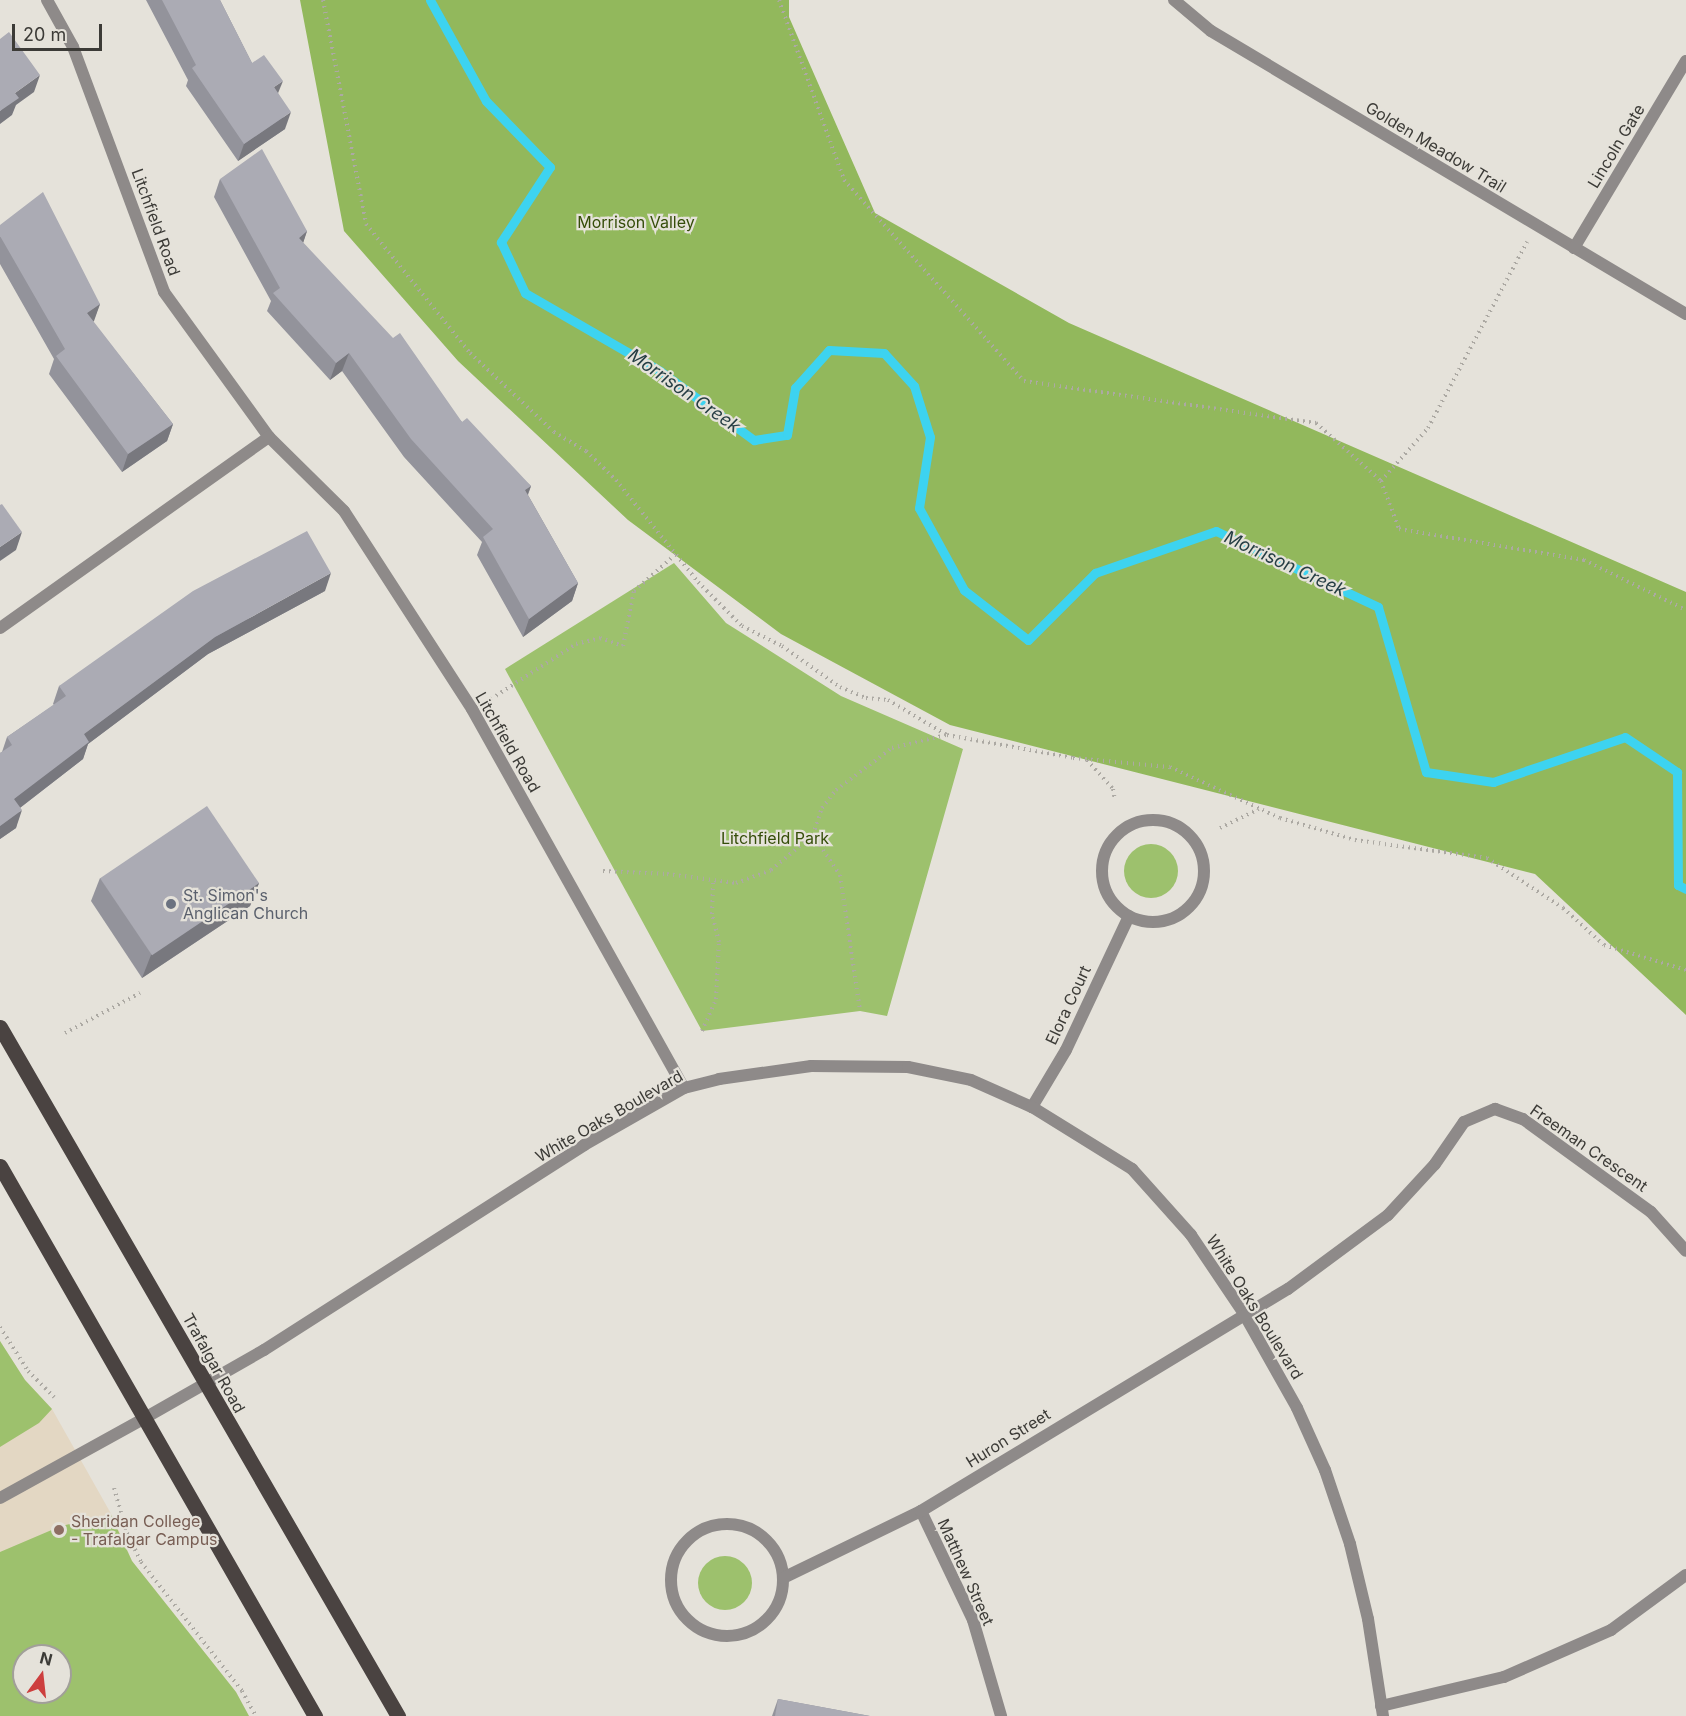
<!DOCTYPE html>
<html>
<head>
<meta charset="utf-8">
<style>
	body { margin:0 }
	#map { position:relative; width:1686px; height:1716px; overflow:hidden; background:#e5e2da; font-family:Inter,sans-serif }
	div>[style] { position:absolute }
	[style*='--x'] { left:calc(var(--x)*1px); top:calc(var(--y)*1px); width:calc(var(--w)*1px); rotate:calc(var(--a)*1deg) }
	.education>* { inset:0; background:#e3d7c3 }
	.green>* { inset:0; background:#9dc16d }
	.round { border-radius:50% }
	.forest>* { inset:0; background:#92b85c }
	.stream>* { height:9px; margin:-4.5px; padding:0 4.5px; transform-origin:4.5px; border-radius:4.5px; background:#3dd3f0 }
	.path>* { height:4px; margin-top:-2px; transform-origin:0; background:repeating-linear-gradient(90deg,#aca9a3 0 1.5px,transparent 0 6px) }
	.service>* { height:12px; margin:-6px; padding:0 6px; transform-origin:6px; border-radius:6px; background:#8e8a89 }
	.minor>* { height:12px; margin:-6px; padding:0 6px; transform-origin:6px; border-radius:6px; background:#8e8a89 }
	.minor>.ring { margin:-6px; padding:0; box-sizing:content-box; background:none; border:12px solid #8e8a89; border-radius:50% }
	.primary>* { height:15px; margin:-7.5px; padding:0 7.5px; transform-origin:7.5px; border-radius:7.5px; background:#4a4341 }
	.wall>* { inset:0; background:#93939b }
	.shaded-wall>* { inset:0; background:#78787e }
	.building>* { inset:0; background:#ababb4; transform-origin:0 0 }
	.dots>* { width:16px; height:16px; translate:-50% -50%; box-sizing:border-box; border:3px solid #e5e2da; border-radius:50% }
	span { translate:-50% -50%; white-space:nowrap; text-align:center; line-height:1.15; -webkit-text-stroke:4.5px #e5e2da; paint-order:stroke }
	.street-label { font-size:16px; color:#3c3b37 }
	.park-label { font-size:16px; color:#354d09 }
	.worship-label { font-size:16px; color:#5b616d }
	.left { translate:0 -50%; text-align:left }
	.education-label { font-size:16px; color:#785e54 }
	.water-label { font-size:18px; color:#263e44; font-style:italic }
	.north { position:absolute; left:12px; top:1644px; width:60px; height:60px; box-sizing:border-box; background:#e5e2da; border:2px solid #a19f99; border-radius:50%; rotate:15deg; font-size:16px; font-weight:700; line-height:24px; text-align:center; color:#3c3b37 }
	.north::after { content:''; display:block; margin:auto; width:21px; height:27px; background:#cd3f3e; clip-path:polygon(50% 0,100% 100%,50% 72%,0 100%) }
	.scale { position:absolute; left:12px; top:24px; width:90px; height:27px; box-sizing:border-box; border:3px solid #3c3b37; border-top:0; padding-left:8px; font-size:18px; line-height:21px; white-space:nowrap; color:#3c3b37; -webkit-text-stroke:4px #e5e2da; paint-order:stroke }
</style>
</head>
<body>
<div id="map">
	<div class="education">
		<i style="clip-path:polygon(evenodd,0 1341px,25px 1380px,52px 1409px,114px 1519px,132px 1561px,236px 1692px,249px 1716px,0 1716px,0 1341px,24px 1656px,60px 1656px,60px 1692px,24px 1692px,24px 1656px)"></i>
	</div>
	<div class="green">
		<i style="clip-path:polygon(674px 563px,726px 623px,841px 696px,963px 749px,887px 1016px,860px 1011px,702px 1031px,505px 669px)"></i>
		<i class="round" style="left:1124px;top:844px;width:54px;height:54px"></i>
		<i style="clip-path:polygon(0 1341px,25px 1380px,52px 1409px,39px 1423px,0 1447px)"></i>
		<i style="clip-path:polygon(evenodd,111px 1515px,132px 1561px,236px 1692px,249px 1716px,0 1716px,0 1552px,61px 1526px,111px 1515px,24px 1656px,60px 1656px,60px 1692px,24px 1692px,24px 1656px)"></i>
		<i class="round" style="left:698px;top:1556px;width:54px;height:54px"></i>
	</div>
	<div class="forest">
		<i style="clip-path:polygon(300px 0,789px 0,789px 17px,875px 213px,1069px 323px,1686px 592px,1686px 1015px,1535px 874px,950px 725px,781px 634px,628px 520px,458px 361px,344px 231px)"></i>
	</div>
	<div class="stream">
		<i style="--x:430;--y:0;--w:115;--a:61"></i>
		<i style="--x:486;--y:101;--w:92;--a:45.9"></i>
		<i style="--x:550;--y:167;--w:90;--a:123.2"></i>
		<i style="--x:501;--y:242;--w:56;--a:64.8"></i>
		<i style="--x:525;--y:293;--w:156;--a:30"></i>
		<i style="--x:660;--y:371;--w:117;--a:36.3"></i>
		<i style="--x:754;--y:440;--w:33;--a:-9"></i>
		<i style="--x:787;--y:435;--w:48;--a:-80.3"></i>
		<i style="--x:795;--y:388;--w:51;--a:-48.2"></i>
		<i style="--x:829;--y:350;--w:55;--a:3.1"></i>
		<i style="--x:884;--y:353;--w:45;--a:47.7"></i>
		<i style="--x:914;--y:386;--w:53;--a:72.6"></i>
		<i style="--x:930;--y:437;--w:72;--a:98.8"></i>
		<i style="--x:919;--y:508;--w:94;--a:61.2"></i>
		<i style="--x:964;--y:590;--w:81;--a:38"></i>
		<i style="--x:1028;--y:640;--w:95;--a:-45"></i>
		<i style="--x:1095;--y:573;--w:128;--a:-19.1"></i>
		<i style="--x:1216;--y:531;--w:179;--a:25.1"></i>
		<i style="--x:1378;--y:607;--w:172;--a:73.8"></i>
		<i style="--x:1426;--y:772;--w:68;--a:8.5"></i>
		<i style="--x:1493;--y:782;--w:139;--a:-18.8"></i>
		<i style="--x:1625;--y:737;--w:63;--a:33.9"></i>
		<i style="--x:1677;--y:772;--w:113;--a:89.5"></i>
		<i style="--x:1678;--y:885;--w:9;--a:27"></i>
	</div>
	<div class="path">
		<i style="--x:323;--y:0;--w:228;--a:79.1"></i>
		<i style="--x:366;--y:224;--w:166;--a:51.1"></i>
		<i style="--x:470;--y:353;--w:115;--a:43.2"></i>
		<i style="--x:554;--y:432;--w:37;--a:31"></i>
		<i style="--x:586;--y:451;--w:42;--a:44"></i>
		<i style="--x:616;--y:480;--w:131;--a:51.2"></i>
		<i style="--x:698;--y:582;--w:62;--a:45"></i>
		<i style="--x:742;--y:626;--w:45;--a:26.6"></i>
		<i style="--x:782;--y:646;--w:71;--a:35.3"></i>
		<i style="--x:840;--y:687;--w:28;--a:23"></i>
		<i style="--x:866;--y:698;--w:22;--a:5"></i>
		<i style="--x:888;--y:700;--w:69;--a:30.7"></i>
		<i style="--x:947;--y:735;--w:128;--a:10.3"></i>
		<i style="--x:1073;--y:758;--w:97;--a:5.3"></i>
		<i style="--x:1170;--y:767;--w:121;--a:24.9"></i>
		<i style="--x:1280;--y:818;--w:78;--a:16.3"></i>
		<i style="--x:1355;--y:840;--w:133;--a:7.8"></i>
		<i style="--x:1487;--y:858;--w:91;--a:33.3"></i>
		<i style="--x:1563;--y:908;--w:55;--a:42.1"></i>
		<i style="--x:1604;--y:945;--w:86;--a:17"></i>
		<i style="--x:779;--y:0;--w:191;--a:70.1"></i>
		<i style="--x:844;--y:180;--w:270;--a:48.2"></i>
		<i style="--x:1024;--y:381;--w:295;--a:8.2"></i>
		<i style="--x:1316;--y:423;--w:87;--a:41.7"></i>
		<i style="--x:1381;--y:481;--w:51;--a:69.4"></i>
		<i style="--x:1399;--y:529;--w:188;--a:9.5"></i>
		<i style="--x:1584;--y:560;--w:114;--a:26.1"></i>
		<i style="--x:1381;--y:481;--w:71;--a:-48.4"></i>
		<i style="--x:1428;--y:428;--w:211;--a:-62"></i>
		<i style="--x:491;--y:699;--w:101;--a:-32.9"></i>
		<i style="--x:576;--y:644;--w:25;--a:-14"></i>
		<i style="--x:600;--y:638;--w:24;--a:19"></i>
		<i style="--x:623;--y:646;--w:56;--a:-78.7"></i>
		<i style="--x:634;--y:591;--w:56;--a:-41.4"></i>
		<i style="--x:1087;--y:760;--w:39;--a:48"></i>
		<i style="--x:1113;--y:789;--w:11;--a:80"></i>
		<i style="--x:1220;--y:828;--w:43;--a:-26"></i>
		<i style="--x:813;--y:835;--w:48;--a:56"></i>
		<i style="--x:840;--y:875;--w:137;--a:81.6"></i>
		<i style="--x:603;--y:871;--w:64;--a:2.7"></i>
		<i style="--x:667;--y:874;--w:70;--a:7.4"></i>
		<i style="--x:736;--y:883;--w:37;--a:-20"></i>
		<i style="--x:771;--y:870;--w:55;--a:-39.8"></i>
		<i style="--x:813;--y:835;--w:28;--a:-72"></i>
		<i style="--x:822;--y:808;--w:23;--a:-52"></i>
		<i style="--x:836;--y:790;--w:70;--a:-36.9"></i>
		<i style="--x:892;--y:748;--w:56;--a:-13.5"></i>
		<i style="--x:702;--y:1031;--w:35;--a:-66"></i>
		<i style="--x:716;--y:999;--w:57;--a:-87"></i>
		<i style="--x:719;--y:942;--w:29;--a:-104"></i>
		<i style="--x:712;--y:914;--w:31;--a:-88"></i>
		<i style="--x:65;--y:1033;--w:85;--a:-28.1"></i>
		<i style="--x:0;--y:1327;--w:52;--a:57.5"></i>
		<i style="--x:28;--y:1371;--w:37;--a:45"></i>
		<i style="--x:114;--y:1488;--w:47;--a:73.9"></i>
		<i style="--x:127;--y:1533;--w:32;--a:64"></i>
		<i style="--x:141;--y:1562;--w:164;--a:51.9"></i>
		<i style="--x:242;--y:1691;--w:29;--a:61"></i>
	</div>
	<div class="service">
		<i style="--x:0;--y:1498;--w:163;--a:-28.9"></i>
	</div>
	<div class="minor">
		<i style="--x:47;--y:0;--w:54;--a:61"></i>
		<i style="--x:73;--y:47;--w:261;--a:69.6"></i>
		<i style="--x:164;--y:292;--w:179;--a:54.1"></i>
		<i style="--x:269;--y:437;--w:105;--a:44.6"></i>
		<i style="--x:344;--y:511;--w:236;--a:57.1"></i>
		<i style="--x:472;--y:709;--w:434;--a:60.8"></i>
		<i style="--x:1174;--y:0;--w:48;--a:40"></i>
		<i style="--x:1211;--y:31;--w:553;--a:30.79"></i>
		<i style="--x:1574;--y:248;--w:218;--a:-59.1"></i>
		<i style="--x:0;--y:628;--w:330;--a:-35.4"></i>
		<i class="ring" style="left:1102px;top:820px;width:90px;height:90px"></i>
		<i style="--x:1032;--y:1107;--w:66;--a:-59.2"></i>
		<i style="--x:1066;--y:1050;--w:148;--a:-64.8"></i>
		<i style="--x:143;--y:1419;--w:139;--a:-29.7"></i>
		<i style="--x:264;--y:1350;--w:380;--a:-32.6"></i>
		<i style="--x:584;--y:1145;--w:115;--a:-29.7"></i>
		<i style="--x:684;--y:1088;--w:36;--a:-14"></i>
		<i style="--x:719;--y:1079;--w:93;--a:-8"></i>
		<i style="--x:811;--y:1066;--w:97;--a:0.6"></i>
		<i style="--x:908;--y:1067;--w:64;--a:11.7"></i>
		<i style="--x:971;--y:1080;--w:67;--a:23.9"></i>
		<i style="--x:1032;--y:1107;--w:118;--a:31.8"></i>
		<i style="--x:1132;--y:1169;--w:89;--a:48.2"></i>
		<i style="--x:1191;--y:1235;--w:93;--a:56"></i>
		<i style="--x:1243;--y:1312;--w:110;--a:60.6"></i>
		<i style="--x:1297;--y:1408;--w:68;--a:65.7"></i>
		<i style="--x:1325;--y:1470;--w:78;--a:71.3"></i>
		<i style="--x:1350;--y:1544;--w:77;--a:76.5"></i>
		<i style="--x:1368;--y:1619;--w:98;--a:81.2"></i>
		<i style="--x:921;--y:1511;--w:121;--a:64.5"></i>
		<i style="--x:973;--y:1620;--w:100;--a:73.7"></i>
		<i class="ring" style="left:671px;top:1524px;width:100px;height:100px"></i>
		<i style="--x:783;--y:1578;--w:153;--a:-25.9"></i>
		<i style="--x:921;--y:1511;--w:429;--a:-31.2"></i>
		<i style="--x:1288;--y:1289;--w:124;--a:-36.5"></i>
		<i style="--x:1388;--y:1215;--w:69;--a:-47.3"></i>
		<i style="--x:1435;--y:1164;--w:51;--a:-55.4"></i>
		<i style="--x:1464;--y:1122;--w:34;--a:-23"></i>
		<i style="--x:1495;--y:1109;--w:30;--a:20"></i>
		<i style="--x:1523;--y:1119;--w:158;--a:36"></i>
		<i style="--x:1651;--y:1212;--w:52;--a:48.1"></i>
		<i style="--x:1381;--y:1706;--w:126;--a:-13.3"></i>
		<i style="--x:1504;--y:1677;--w:117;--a:-23.7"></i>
		<i style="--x:1611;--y:1630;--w:93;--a:-36.3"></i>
	</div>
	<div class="primary">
		<i style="--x:0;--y:1027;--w:796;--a:59.99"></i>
		<i style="--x:0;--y:1166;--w:634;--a:60.2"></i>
	</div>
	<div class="wall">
		<i style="clip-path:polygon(146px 0,220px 0,252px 63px,278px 93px,285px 129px,238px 161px,186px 86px,188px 80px)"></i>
		<i style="clip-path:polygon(220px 179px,307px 231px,303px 243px,462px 422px,531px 486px,528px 495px,578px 583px,572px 601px,523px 637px,477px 555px,482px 542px,404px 457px,342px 371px,330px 380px,267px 311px,271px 301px,214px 197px)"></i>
		<i style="clip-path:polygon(0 236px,100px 304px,93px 322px,173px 424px,167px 441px,122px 472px,49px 374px,54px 359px,0 264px)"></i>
		<i style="clip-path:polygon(325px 591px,208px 654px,88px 744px,83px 759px,20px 808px,16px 828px,0 839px,0 753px,2px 752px,7px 737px,54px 705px,53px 704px,59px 686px)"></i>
		<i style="clip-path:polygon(100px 878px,259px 883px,250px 906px,142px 978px,91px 901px)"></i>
		<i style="clip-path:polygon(778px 1699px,870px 1716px,772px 1716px)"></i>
	</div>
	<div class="shaded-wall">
		<i style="clip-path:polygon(40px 75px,34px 92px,16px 105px,12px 115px,0 124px,0 111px,15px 93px)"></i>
		<i style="clip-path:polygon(283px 81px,276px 98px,274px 87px)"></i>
		<i style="clip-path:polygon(291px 112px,285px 129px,238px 161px,244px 144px)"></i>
		<i style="clip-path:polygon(307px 231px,301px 249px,299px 238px)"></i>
		<i style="clip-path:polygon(100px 304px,94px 321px,81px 331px,87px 313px)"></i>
		<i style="clip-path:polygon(349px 353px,342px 371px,330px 380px,336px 363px)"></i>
		<i style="clip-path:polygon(173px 424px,167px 441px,122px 472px,128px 454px)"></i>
		<i style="clip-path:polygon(531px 486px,524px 503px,525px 490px)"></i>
		<i style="clip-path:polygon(22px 532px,16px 550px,0 561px,0 547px)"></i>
		<i style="clip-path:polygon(331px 573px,325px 591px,208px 654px,88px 744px,83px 759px,8px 817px,14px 799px,84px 734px,215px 637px)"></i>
		<i style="clip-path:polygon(578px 583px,572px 601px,523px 637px,529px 619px)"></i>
		<i style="clip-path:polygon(22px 810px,16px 828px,0 839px,0 826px)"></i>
		<i style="clip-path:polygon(259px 883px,250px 906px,142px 978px,151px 955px)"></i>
	</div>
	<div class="building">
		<i style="clip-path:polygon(162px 0,220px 0,252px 63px,264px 55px,283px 81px,274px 87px,291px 112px,244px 144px,192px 68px,196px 65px)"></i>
		<i style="clip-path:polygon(9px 32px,40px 75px,15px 93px,19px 98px,0 111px,0 39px)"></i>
		<i style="clip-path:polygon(262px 149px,307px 231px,299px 238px,393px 338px,400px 333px,462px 422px,467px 418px,531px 486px,525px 490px,578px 583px,529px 619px,483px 537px,493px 529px,411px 439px,349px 353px,336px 363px,273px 293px,280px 288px,220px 179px)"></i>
		<i style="clip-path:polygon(43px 192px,100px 304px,87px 313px,173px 424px,128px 454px,56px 356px,65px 349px,0 236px,0 225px)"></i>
		<i style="clip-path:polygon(2px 504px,22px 532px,0 547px,0 505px)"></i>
		<i style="clip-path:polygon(307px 531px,331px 573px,215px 637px,84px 734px,89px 742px,14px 799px,22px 810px,0 826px,0 753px,12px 745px,7px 737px,66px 696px,59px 686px,193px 591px)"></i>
		<i style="left:207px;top:806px;width:93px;height:129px;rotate:56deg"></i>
		<i style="clip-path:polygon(778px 1699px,870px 1716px,775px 1716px)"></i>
	</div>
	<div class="dots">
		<i style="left:171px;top:904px;background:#6b7280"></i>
		<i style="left:59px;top:1530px;background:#8d6e63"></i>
	</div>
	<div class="street-label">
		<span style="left:1616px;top:146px;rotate:-59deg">Lincoln Gate</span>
		<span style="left:1436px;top:147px;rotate:31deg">Golden Meadow Trail</span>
		<span style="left:156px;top:222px;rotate:70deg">Litchfield Road</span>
		<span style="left:508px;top:742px;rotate:60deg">Litchfield Road</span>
		<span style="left:1068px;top:1005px;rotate:-65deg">Elora Court</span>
		<span style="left:609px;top:1116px;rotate:-30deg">White Oaks Boulevard</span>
		<span style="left:1589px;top:1148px;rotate:35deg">Freeman Crescent</span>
		<span style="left:1255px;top:1307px;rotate:58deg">White Oaks Boulevard</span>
		<span style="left:214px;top:1363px;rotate:61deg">Trafalgar Road</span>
		<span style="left:1008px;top:1438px;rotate:-32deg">Huron Street</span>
		<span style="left:966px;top:1572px;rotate:66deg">Matthew Street</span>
	</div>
	<div class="park-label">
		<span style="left:636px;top:222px">Morrison Valley</span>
		<span style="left:775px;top:838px">Litchfield Park</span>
	</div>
	<div class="worship-label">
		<span class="left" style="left:183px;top:904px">St. Simon's<br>Anglican Church</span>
	</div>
	<div class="education-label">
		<span class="left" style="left:71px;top:1530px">Sheridan College<br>- Trafalgar Campus</span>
	</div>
	<div class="water-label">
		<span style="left:684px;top:391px;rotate:35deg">Morrison Creek</span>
		<span style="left:1285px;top:564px;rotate:25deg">Morrison Creek</span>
	</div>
	<div class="north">N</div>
	<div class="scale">20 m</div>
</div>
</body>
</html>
